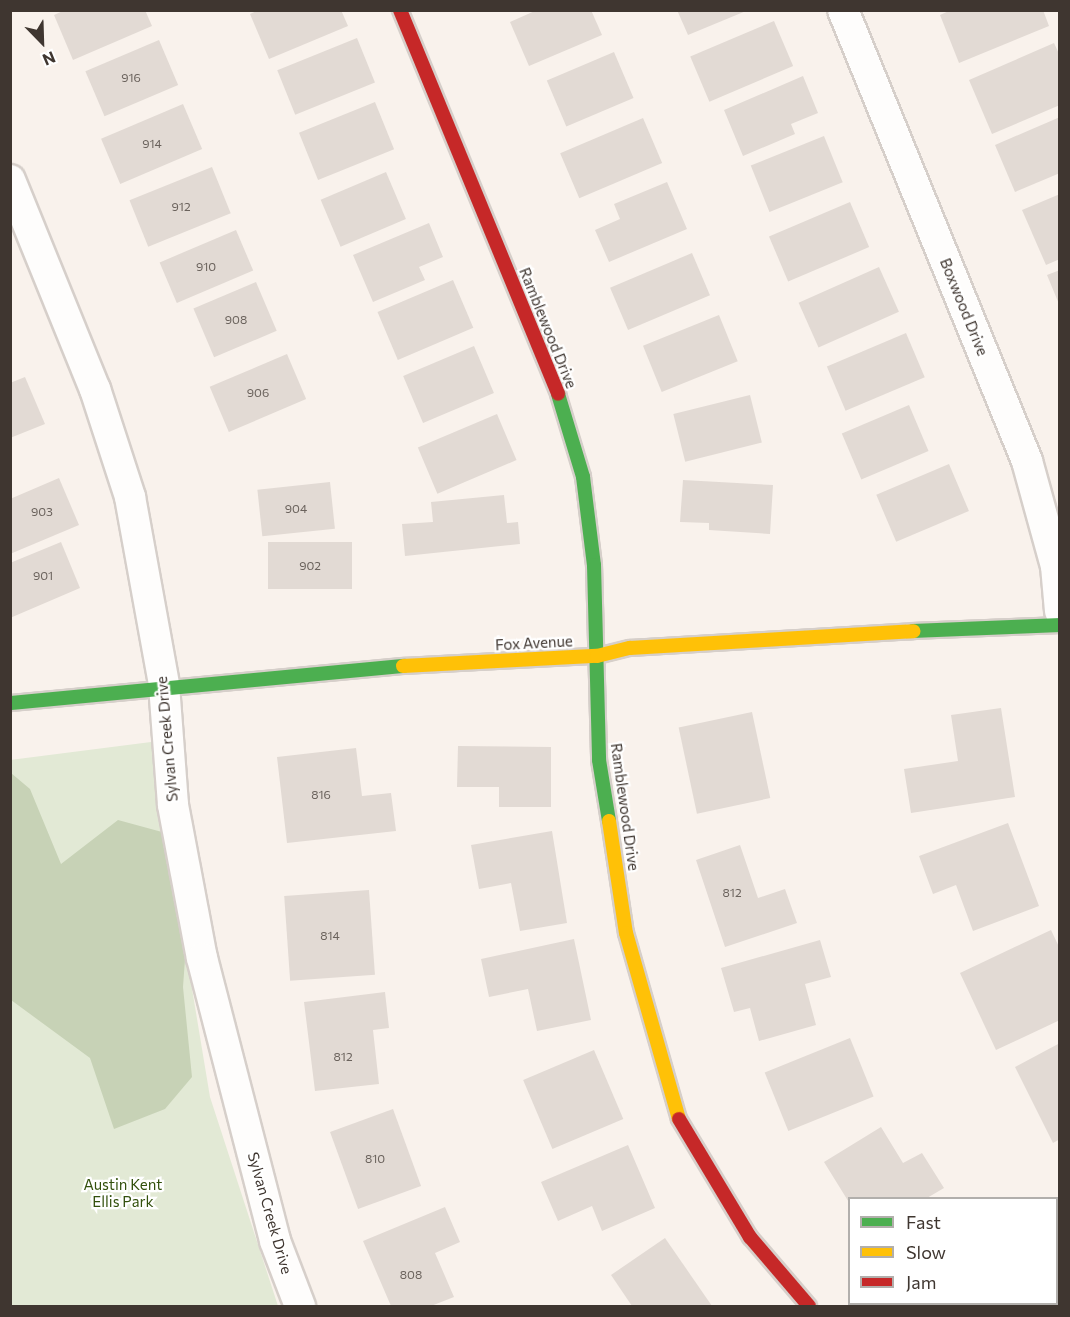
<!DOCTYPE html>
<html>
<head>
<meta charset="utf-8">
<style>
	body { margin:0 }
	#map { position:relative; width:1070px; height:1317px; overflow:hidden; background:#f9f2ec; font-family:Commissioner,sans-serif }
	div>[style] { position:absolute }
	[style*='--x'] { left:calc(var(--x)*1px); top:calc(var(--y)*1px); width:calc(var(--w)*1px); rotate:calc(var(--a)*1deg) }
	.green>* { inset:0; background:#e2e9d5 }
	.forest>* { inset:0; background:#c7d2b6 }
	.building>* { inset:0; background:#e2dad4; transform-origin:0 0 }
	.roads { filter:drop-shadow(2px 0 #d6cfca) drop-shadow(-2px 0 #d6cfca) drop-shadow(0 2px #d6cfca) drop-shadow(0 -2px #d6cfca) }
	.street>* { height:30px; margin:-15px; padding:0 15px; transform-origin:15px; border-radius:15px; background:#fefdfc }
	.fast>* { height:14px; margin:-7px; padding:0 7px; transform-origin:7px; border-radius:7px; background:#4caf50 }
	.slow>* { height:14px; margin:-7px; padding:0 7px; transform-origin:7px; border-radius:7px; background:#ffc107 }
	.jam>* { height:14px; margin:-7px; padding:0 7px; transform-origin:7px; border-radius:7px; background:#c62828 }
	span { translate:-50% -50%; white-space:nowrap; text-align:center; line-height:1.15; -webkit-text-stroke:4.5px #fff; paint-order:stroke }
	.number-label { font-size:12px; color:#6a625c }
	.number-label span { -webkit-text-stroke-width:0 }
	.street-label { font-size:15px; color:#3f3630 }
	.park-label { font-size:15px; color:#32500c }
	.frame { position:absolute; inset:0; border:12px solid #3f3630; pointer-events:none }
	.legend { position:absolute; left:848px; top:1197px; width:210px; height:108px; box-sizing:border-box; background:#fff; border:2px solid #b2afac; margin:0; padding:8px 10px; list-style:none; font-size:18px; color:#3f3630 }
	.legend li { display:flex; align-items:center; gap:12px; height:30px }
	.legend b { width:30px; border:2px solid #b2afac }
	.north { position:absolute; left:12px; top:12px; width:60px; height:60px; -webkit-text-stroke:4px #fff; paint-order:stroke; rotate:157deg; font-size:16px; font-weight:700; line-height:24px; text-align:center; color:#3f3630 }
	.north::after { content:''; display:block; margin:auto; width:21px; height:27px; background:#3f3630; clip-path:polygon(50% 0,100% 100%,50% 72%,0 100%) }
</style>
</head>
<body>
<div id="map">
	<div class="green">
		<i style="clip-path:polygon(151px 742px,210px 1097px,278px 1306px,11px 1306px,10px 760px)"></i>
	</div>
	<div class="forest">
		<i style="clip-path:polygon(11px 773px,30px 789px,61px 864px,118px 820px,173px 835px,188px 918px,183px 987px,192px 1077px,165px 1109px,114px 1129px,90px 1058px,11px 1000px)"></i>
	</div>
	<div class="building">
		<i style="clip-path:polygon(65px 10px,145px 10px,152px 26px,73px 60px,54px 15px)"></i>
		<i style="clip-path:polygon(259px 10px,341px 10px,348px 26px,269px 59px,250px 14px)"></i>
		<i style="clip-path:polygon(537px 10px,591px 10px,602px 35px,529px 66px,510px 22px)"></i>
		<i style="clip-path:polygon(677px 10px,746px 10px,746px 11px,688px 35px)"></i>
		<i style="clip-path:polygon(951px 10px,1043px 10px,1049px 26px,959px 63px,940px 15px)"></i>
		<i style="left:774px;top:21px;width:49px;height:91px;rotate:67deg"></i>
		<i style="left:357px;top:38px;width:48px;height:86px;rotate:68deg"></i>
		<i style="left:159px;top:40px;width:49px;height:80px;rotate:67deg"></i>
		<i style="clip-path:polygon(1054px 43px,1060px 56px,1060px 105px,992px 134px,969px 80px)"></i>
		<i style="left:614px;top:52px;width:50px;height:73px;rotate:67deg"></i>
		<i style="clip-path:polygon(803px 76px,818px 113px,791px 124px,795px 134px,743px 156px,724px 110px)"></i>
		<i style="left:375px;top:102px;width:51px;height:82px;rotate:68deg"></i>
		<i style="left:183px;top:104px;width:49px;height:89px;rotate:67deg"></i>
		<i style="clip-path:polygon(1060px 117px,1060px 173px,1015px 192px,995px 145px)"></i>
		<i style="left:643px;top:118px;width:49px;height:90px;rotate:67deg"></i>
		<i style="left:824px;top:136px;width:50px;height:79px;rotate:68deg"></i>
		<i style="left:212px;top:167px;width:50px;height:89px;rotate:68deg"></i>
		<i style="left:386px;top:172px;width:51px;height:71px;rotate:67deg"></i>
		<i style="clip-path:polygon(667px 182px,687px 229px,609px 262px,595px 230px,620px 219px,614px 204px)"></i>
		<i style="clip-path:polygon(1060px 194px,1060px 259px,1046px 265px,1022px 210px)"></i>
		<i style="left:850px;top:202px;width:49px;height:88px;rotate:67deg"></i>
		<i style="clip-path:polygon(429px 223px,443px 257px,419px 267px,425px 280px,373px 302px,353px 255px)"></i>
		<i style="left:236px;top:230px;width:44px;height:83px;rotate:67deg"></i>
		<i style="left:692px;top:253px;width:46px;height:89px;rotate:67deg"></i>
		<i style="left:879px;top:267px;width:49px;height:88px;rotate:66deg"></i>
		<i style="clip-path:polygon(1060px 270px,1060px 304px,1059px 304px,1047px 275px)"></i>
		<i style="left:453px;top:280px;width:52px;height:82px;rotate:67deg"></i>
		<i style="left:256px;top:282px;width:53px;height:68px;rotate:67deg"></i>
		<i style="left:719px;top:315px;width:50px;height:82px;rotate:68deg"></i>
		<i style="left:906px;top:333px;width:48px;height:86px;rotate:67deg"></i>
		<i style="left:474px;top:346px;width:51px;height:77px;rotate:67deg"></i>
		<i style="left:287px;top:354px;width:49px;height:84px;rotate:67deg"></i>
		<i style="clip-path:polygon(25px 377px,45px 424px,10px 438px,10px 383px)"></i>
		<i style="left:750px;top:395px;width:49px;height:79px;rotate:76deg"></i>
		<i style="left:909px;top:405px;width:50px;height:73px;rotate:67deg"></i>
		<i style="left:497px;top:414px;width:50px;height:86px;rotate:67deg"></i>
		<i style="left:949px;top:464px;width:51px;height:79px;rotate:67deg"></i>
		<i style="clip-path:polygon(59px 478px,79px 525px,10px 554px,10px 499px)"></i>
		<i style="clip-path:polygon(683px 480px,773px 485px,770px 534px,709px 530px,709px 523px,680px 522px)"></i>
		<i style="left:330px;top:482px;width:47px;height:73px;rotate:84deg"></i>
		<i style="clip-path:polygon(504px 495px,507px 523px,518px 522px,520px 544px,405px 556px,402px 524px,433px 522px,431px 502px)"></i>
		<i style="clip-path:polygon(61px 542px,80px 588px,10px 618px,10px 563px)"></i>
		<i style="left:352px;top:542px;width:47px;height:84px;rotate:90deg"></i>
		<i style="clip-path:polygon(1001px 708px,1015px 797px,911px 813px,904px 769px,958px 761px,951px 715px)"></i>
		<i style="left:752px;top:712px;width:88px;height:75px;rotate:78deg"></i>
		<i style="clip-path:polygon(458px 746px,551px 747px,551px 807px,499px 807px,499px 787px,457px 787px)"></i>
		<i style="clip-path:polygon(356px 748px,362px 796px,391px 793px,396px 831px,287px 843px,277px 757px)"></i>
		<i style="clip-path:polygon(1008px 823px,1039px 906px,973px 931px,956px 885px,933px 894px,919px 856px)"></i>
		<i style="clip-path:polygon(552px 831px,567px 923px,520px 931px,511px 883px,479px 889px,471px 845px)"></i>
		<i style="clip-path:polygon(740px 845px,758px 898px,785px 889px,797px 923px,725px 947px,696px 860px)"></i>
		<i style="left:369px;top:890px;width:85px;height:85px;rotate:86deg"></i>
		<i style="clip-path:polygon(1051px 930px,1060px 949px,1060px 1020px,996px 1050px,960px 973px)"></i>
		<i style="clip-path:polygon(574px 939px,591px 1020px,537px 1031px,528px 989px,489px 997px,481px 959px)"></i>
		<i style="clip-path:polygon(820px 940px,831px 977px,805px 984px,816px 1025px,759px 1041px,750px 1008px,734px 1012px,721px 968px)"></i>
		<i style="clip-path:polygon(385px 992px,389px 1028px,373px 1030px,379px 1084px,315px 1091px,304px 1002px)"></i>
		<i style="left:850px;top:1038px;width:63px;height:92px;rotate:68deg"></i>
		<i style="clip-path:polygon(1060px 1043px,1060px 1139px,1053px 1143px,1015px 1067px)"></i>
		<i style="left:594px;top:1050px;width:75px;height:77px;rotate:67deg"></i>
		<i style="left:393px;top:1109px;width:82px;height:67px;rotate:70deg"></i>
		<i style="clip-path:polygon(881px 1127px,903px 1163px,922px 1153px,944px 1188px,927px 1198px,850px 1198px,850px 1204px,824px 1162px)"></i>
		<i style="clip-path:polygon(628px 1145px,655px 1208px,602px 1231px,592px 1206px,558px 1221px,541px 1182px)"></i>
		<i style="clip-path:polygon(445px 1207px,460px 1242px,435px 1253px,454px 1297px,431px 1306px,391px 1306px,363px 1241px)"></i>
		<i style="clip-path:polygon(665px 1238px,712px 1306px,632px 1306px,611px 1275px)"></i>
		<i style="clip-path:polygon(907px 1304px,961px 1304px,956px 1306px)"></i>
	</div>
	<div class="roads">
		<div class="street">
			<i style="--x:843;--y:10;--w:487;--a:67.8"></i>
			<i style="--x:1027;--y:461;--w:109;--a:74.6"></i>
			<i style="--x:1056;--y:566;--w:45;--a:84.9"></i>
			<i style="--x:10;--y:180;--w:226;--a:67.9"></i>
			<i style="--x:95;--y:389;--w:114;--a:72"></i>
			<i style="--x:130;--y:497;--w:191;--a:79.7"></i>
			<i style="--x:164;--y:685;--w:120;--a:85.7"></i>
			<i style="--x:173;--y:805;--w:156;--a:79.3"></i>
			<i style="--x:202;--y:958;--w:292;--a:75.5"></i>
			<i style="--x:275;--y:1241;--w:70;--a:69"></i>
		</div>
		<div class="fast">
			<i style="--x:558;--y:394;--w:87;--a:73.2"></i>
			<i style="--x:583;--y:477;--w:89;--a:82.9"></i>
			<i style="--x:594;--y:565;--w:195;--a:88.5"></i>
			<i style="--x:599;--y:760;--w:62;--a:80.7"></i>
			<i style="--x:913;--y:631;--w:147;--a:-2.3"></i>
			<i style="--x:10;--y:703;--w:395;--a:-5.4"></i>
		</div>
		<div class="slow">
			<i style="--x:403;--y:666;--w:194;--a:-3"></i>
			<i style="--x:597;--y:656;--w:34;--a:-14"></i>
			<i style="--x:630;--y:648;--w:284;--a:-3.4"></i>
			<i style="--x:609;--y:821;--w:113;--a:81.4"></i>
			<i style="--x:626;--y:933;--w:193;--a:74.1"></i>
		</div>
		<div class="jam">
			<i style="--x:400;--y:10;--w:415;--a:67.6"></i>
			<i style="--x:679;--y:1119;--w:138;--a:59"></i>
			<i style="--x:750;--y:1237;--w:91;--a:49.5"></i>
		</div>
	</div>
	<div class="number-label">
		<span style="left:131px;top:78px">916</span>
		<span style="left:152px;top:144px">914</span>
		<span style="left:181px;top:207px">912</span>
		<span style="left:206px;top:267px">910</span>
		<span style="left:236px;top:320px">908</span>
		<span style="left:258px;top:393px">906</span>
		<span style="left:296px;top:509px">904</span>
		<span style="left:42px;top:512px">903</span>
		<span style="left:310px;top:566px">902</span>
		<span style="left:43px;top:576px">901</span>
		<span style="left:321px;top:795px">816</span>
		<span style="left:732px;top:893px">812</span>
		<span style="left:330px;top:936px">814</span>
		<span style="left:343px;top:1057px">812</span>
		<span style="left:375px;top:1159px">810</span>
		<span style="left:411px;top:1275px">808</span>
	</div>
	<div class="street-label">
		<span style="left:964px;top:307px;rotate:68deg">Boxwood Drive</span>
		<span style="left:548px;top:328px;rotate:68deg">Ramblewood Drive</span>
		<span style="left:534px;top:643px;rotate:-3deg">Fox Avenue</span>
		<span style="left:167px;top:739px;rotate:-95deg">Sylvan Creek Drive</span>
		<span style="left:625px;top:807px;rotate:82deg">Ramblewood Drive</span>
		<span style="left:270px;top:1213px;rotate:74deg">Sylvan Creek Drive</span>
	</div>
	<div class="park-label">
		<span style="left:123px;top:1193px">Austin Kent<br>Ellis Park</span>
	</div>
	<div class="frame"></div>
	<ul class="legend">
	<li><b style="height:8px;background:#4caf50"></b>Fast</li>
	<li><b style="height:8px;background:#ffc107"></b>Slow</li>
	<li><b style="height:8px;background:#c62828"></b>Jam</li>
	</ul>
	<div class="north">N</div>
</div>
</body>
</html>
